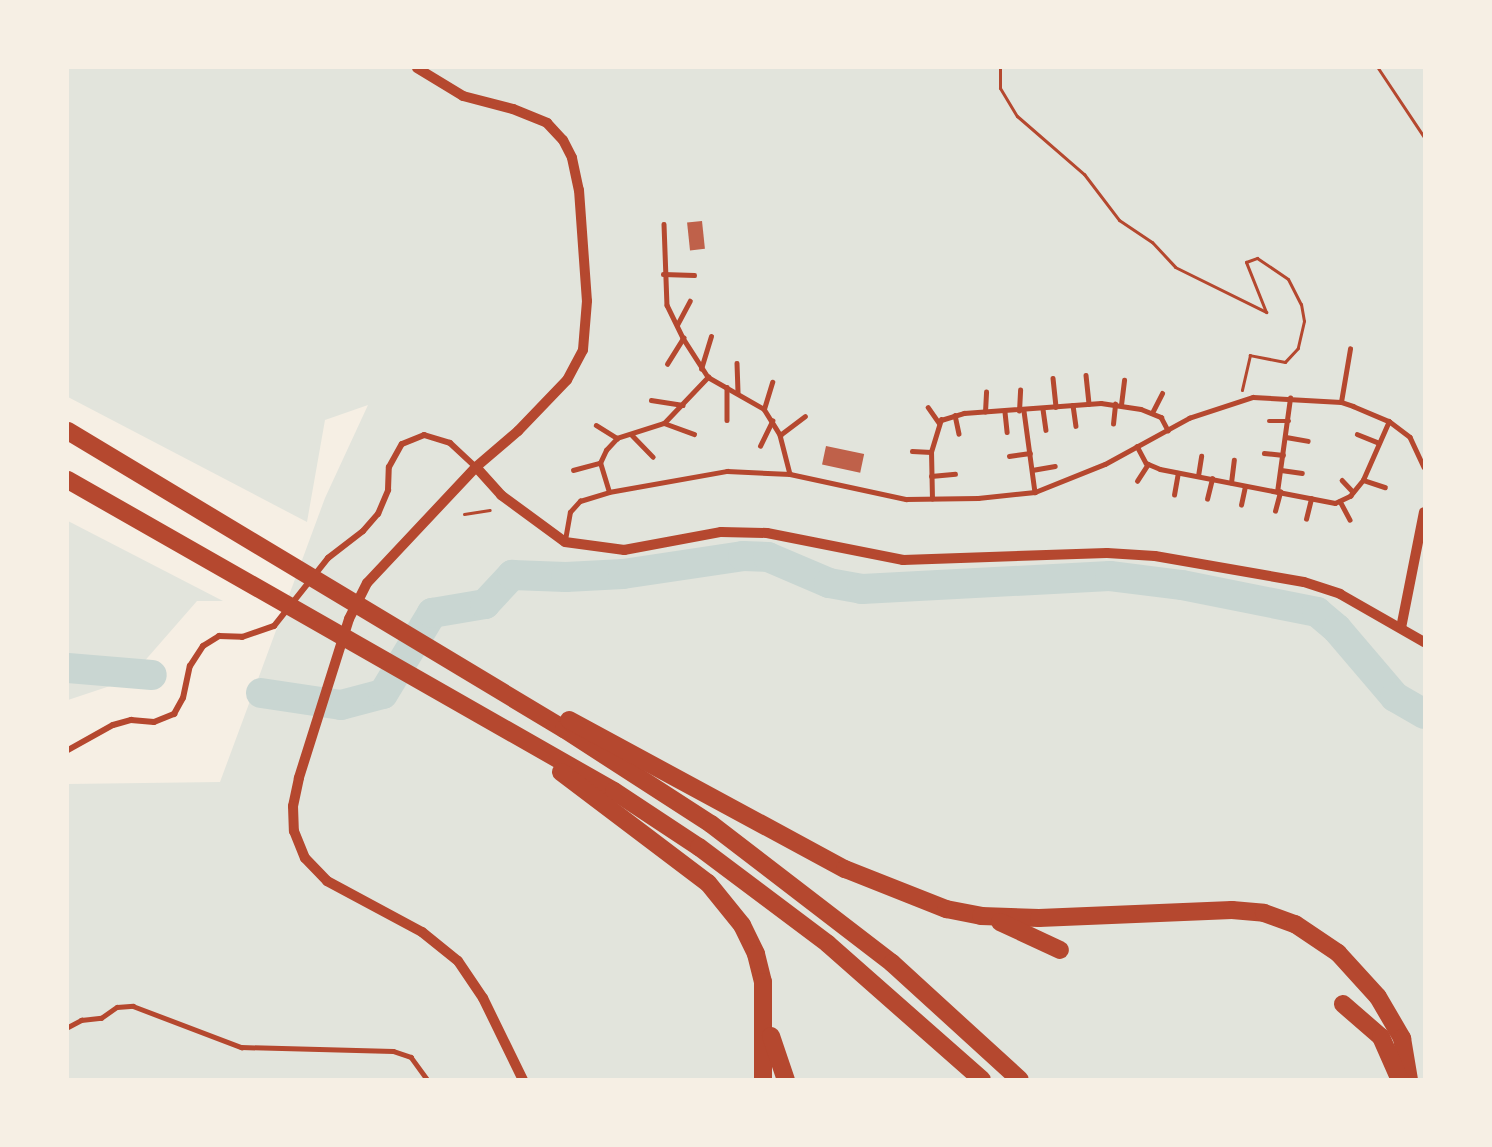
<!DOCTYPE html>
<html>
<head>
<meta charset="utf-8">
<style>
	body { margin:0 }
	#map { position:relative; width:1492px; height:1147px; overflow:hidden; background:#f6efe4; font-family:"Public Sans",sans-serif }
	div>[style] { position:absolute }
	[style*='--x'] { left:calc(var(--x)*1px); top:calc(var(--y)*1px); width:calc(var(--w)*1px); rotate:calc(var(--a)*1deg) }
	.green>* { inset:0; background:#e2e4dc }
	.river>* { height:30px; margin:-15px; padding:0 15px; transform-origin:15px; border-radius:15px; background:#c9d6d2 }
	.building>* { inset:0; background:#bf614a; transform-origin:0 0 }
	.path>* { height:3px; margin:-1.5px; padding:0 1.5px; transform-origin:1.5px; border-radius:1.5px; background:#b5482f }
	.service>* { height:4.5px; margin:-2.25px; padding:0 2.25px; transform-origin:2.25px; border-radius:2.25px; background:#b5482f }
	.minor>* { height:6px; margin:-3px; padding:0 3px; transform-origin:3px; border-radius:3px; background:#b5482f }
	.tertiary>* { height:10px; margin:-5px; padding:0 5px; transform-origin:5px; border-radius:5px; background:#b5482f }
	.motorway>* { height:18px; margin:-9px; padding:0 9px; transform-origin:9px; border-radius:9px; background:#b5482f }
	span { translate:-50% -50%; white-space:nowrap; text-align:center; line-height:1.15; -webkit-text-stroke:4.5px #f6efe4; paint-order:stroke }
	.frame { position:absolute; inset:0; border:69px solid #f6efe4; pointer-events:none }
</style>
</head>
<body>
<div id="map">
	<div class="green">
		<i style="clip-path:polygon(68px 68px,1424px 68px,1424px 1079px,68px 1079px,68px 784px,220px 782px,325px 498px,368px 405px,325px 420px,307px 522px,68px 397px)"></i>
		<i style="clip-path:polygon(68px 521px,223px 601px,197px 601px,128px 680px,68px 700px)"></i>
	</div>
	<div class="river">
		<i style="--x:68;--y:668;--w:84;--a:4.8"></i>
		<i style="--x:261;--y:693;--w:81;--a:8.5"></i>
		<i style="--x:341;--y:705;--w:43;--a:-14.7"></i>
		<i style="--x:383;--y:694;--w:95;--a:-58.8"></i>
		<i style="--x:432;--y:613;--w:54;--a:-9.6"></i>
		<i style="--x:485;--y:604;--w:40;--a:-47"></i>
		<i style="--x:512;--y:575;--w:54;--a:2.1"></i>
		<i style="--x:566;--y:577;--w:57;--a:-3"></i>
		<i style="--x:623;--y:574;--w:121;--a:-8.5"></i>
		<i style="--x:743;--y:556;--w:25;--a:2"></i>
		<i style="--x:768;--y:557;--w:66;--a:23.1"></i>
		<i style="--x:829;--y:583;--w:34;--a:10"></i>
		<i style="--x:862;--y:589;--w:248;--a:-3"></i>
		<i style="--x:1110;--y:576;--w:73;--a:7.1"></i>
		<i style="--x:1182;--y:585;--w:138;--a:11.3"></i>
		<i style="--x:1317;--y:612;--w:26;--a:40"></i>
		<i style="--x:1337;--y:629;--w:89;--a:49.5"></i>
		<i style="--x:1395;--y:697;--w:34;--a:30"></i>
	</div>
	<div class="building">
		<i style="left:702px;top:221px;width:28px;height:15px;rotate:84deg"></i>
		<i style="left:826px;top:446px;width:39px;height:19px;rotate:12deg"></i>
	</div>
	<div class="path">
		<i style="--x:1000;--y:68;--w:20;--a:90"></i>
		<i style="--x:1000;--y:88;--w:33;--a:59"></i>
		<i style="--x:1017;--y:116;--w:89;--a:40.9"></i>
		<i style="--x:1084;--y:174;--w:58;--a:52.7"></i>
		<i style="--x:1119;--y:220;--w:40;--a:34"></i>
		<i style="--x:1152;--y:242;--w:34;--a:47"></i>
		<i style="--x:1175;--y:267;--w:102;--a:26.3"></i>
		<i style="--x:1266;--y:312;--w:54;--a:-111.8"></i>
		<i style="--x:1246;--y:262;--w:12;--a:-20"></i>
		<i style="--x:1257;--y:258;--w:37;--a:34"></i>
		<i style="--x:1288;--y:279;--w:28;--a:63"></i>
		<i style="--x:1301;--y:304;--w:17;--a:80"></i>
		<i style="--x:1304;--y:321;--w:28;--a:103"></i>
		<i style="--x:1298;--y:348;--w:19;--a:133"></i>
		<i style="--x:1285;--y:362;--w:36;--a:-169"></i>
		<i style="--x:1250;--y:355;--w:36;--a:103"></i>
		<i style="--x:1378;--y:68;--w:83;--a:56.3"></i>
		<i style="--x:464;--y:514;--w:26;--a:-9"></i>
	</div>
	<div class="service">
		<i style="--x:664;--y:224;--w:81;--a:87.9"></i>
		<i style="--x:667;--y:305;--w:37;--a:64"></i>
		<i style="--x:683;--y:338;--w:46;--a:57.3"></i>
		<i style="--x:708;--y:377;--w:64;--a:29.7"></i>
		<i style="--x:764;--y:409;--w:31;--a:58"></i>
		<i style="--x:780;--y:435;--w:40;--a:75.6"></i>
		<i style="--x:663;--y:274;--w:31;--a:2"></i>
		<i style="--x:677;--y:325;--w:27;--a:-62"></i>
		<i style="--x:737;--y:363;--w:29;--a:88"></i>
		<i style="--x:667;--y:364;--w:31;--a:-58"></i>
		<i style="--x:701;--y:369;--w:34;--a:-73"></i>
		<i style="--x:1086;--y:375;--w:29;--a:84"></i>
		<i style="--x:1053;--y:378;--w:29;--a:84"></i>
		<i style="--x:727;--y:387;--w:33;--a:90"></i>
		<i style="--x:651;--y:400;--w:32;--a:9"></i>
		<i style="--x:1341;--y:402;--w:54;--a:-80.4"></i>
		<i style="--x:1073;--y:405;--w:21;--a:82"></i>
		<i style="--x:1121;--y:405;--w:25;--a:-83"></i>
		<i style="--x:928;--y:407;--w:19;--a:55"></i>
		<i style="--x:764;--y:409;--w:28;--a:-73"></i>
		<i style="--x:1043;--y:409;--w:21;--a:82"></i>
		<i style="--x:1019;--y:411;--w:21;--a:-87"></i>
		<i style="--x:1024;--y:411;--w:82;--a:82.3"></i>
		<i style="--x:985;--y:412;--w:20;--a:-87"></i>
		<i style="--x:1005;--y:412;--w:20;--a:84"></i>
		<i style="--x:1152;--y:413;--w:22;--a:-63"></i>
		<i style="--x:955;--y:415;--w:19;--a:78"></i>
		<i style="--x:1269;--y:421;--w:20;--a:0"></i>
		<i style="--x:664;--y:423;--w:32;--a:20"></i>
		<i style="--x:1113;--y:424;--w:20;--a:-84"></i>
		<i style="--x:596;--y:425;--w:25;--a:32"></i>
		<i style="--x:1357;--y:434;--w:22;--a:22"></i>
		<i style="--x:632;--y:435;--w:30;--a:46"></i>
		<i style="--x:780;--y:435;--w:31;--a:-37"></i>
		<i style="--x:1286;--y:437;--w:22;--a:10"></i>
		<i style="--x:760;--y:446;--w:28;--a:-64"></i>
		<i style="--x:1137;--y:446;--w:19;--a:62"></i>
		<i style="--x:1146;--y:463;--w:15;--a:23"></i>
		<i style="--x:1160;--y:469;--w:178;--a:11"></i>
		<i style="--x:1335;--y:503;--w:17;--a:-25"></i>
		<i style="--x:1350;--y:496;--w:21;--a:-51"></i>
		<i style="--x:1363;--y:480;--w:64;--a:-66.2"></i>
		<i style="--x:912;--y:451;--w:19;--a:3"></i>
		<i style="--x:1264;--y:453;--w:19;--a:6"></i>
		<i style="--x:1009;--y:456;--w:21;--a:-8"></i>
		<i style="--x:573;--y:470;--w:28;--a:-15"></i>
		<i style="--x:1032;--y:470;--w:23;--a:-10"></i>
		<i style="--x:1281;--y:470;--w:21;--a:8"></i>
		<i style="--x:931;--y:476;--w:24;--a:-5"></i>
		<i style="--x:1198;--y:476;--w:20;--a:-81"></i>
		<i style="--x:1342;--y:480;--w:16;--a:47"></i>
		<i style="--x:1363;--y:480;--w:23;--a:18"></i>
		<i style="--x:1137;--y:481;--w:20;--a:-57"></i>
		<i style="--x:1231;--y:483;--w:23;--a:-83"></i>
		<i style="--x:609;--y:492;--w:30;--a:-107"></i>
		<i style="--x:600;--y:463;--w:14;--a:-65"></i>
		<i style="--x:606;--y:450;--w:16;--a:-47"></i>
		<i style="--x:617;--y:438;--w:49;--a:-17.7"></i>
		<i style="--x:664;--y:423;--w:64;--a:-46.3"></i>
		<i style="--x:1277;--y:492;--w:95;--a:-82.1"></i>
		<i style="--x:1174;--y:495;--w:22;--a:-80"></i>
		<i style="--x:932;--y:499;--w:47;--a:-91.2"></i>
		<i style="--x:931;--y:452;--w:34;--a:-73"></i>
		<i style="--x:941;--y:420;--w:24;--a:-17"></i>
		<i style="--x:964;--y:413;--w:137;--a:-4.2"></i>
		<i style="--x:1101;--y:403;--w:40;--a:8.5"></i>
		<i style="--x:1141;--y:409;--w:22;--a:22"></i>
		<i style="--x:1161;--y:417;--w:15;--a:62"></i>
		<i style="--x:1207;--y:499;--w:21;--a:-76"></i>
		<i style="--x:1340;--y:501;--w:21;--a:62"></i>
		<i style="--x:1241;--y:505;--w:19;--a:-78"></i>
		<i style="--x:1275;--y:511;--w:20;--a:-75"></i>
		<i style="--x:1306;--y:519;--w:21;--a:-76"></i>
		<i style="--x:565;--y:540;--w:28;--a:-80"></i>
		<i style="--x:570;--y:512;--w:15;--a:-48"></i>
		<i style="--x:580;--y:501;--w:30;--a:-17"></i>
		<i style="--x:609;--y:492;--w:120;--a:-10.1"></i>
		<i style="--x:727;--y:471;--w:63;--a:2.7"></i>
		<i style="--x:790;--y:474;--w:119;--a:12.2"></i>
		<i style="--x:906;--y:499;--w:72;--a:-0.8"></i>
		<i style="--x:978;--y:498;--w:57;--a:-6"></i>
		<i style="--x:1035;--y:492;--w:75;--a:-21.8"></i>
		<i style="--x:1105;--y:464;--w:96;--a:-28.7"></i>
		<i style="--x:1189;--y:418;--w:67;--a:-18.2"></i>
		<i style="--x:1253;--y:397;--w:88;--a:3.3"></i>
		<i style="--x:1341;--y:402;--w:13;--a:18"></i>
		<i style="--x:1353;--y:406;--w:39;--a:23"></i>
		<i style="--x:1389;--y:421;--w:26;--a:37"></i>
		<i style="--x:1410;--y:437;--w:33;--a:65"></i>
		<i style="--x:68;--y:1027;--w:15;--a:-28"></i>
		<i style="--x:81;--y:1020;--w:20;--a:-6"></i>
		<i style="--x:101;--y:1018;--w:19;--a:-35"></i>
		<i style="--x:117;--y:1007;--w:16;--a:-4"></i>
		<i style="--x:133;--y:1006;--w:116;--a:20.8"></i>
		<i style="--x:241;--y:1047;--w:152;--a:1.5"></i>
		<i style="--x:393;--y:1051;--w:19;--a:18"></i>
		<i style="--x:411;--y:1057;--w:29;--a:54"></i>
	</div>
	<div class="minor">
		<i style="--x:68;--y:750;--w:51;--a:-29.1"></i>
		<i style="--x:113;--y:725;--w:19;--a:-16"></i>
		<i style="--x:131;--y:720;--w:23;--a:5"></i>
		<i style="--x:154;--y:722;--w:22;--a:-22"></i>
		<i style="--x:174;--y:714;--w:18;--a:-61"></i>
		<i style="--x:183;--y:698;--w:33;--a:-78"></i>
		<i style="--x:190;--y:666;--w:24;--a:-57"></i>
		<i style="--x:203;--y:646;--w:19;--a:-32"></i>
		<i style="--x:219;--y:636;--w:23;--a:2"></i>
		<i style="--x:242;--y:637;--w:34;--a:-19"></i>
		<i style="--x:274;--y:626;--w:87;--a:-51.5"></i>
		<i style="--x:328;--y:558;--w:44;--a:-37.6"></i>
		<i style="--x:363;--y:531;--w:23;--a:-49"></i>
		<i style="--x:378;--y:514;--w:26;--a:-67"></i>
		<i style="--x:388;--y:490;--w:23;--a:-88"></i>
		<i style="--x:389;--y:467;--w:26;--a:-61"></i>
		<i style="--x:402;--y:444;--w:24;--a:-22"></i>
		<i style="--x:424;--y:435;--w:27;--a:17"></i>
		<i style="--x:450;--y:443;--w:35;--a:43"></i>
	</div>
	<div class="tertiary">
		<i style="--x:417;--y:68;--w:54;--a:31.3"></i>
		<i style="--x:463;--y:96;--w:52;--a:14.6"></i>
		<i style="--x:513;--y:109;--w:37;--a:22"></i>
		<i style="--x:547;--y:123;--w:23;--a:47"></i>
		<i style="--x:563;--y:140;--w:20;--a:63"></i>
		<i style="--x:572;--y:158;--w:33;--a:78"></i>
		<i style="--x:579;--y:190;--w:111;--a:85.9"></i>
		<i style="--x:587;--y:301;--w:49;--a:94.7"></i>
		<i style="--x:583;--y:350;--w:34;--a:118"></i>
		<i style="--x:567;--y:380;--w:71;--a:133.9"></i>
		<i style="--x:518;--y:431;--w:55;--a:139.4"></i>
		<i style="--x:476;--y:467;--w:38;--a:48"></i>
		<i style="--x:501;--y:495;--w:79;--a:36.3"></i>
		<i style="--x:565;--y:542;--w:60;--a:7.7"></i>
		<i style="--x:624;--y:550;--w:99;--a:-10.5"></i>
		<i style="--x:721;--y:532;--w:46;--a:1.2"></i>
		<i style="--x:767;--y:533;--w:139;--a:11.2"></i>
		<i style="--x:903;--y:560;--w:204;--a:-2"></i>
		<i style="--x:1107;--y:553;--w:48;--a:3.6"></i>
		<i style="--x:1155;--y:556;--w:151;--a:9.9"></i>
		<i style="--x:1304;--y:582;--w:38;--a:18"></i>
		<i style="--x:1340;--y:594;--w:97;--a:29.7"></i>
		<i style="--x:476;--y:467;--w:159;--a:133.2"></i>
		<i style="--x:367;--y:583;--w:40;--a:116.6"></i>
		<i style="--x:349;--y:619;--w:167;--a:107.5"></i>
		<i style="--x:299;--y:778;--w:29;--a:102"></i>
		<i style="--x:293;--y:806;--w:25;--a:88"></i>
		<i style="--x:294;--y:831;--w:29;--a:68"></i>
		<i style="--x:305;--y:858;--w:32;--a:46"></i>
		<i style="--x:327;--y:881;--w:108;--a:28.2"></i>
		<i style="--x:422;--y:932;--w:46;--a:38.9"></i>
		<i style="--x:458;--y:961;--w:45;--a:56"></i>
		<i style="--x:483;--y:998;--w:91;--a:64"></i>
		<i style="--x:1401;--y:628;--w:118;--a:-78.8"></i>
	</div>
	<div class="motorway">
		<i style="--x:68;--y:431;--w:579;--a:31"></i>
		<i style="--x:564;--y:729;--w:175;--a:32.9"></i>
		<i style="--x:711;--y:824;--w:228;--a:37.5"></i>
		<i style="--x:892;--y:963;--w:173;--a:42.4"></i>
		<i style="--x:68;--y:480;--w:628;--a:29.67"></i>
		<i style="--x:614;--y:791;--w:102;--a:33.4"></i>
		<i style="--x:699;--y:847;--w:161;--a:36.9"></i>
		<i style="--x:828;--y:944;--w:205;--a:41.4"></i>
		<i style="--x:569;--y:720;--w:314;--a:28.4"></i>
		<i style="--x:845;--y:869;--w:109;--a:21.6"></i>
		<i style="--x:946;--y:909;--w:36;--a:11"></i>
		<i style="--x:981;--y:916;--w:58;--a:2"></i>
		<i style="--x:1039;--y:918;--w:193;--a:-2.4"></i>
		<i style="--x:1232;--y:910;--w:32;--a:5"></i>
		<i style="--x:1264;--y:913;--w:33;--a:20"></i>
		<i style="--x:1295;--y:924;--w:52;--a:34"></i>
		<i style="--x:1338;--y:953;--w:59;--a:47.7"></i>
		<i style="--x:1378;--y:997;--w:48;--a:59.7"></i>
		<i style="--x:1402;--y:1038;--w:43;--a:80.5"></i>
		<i style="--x:561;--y:772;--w:184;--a:37.1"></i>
		<i style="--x:708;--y:883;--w:54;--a:51"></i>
		<i style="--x:742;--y:925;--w:32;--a:64"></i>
		<i style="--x:756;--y:954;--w:29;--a:76"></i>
		<i style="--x:763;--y:982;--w:98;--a:90"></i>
		<i style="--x:1000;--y:922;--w:66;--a:25"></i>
		<i style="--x:1343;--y:1004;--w:50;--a:41"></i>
		<i style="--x:1381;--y:1037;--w:47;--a:66.2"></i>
		<i style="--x:771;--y:1036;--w:46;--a:71.2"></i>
	</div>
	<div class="frame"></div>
</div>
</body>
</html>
